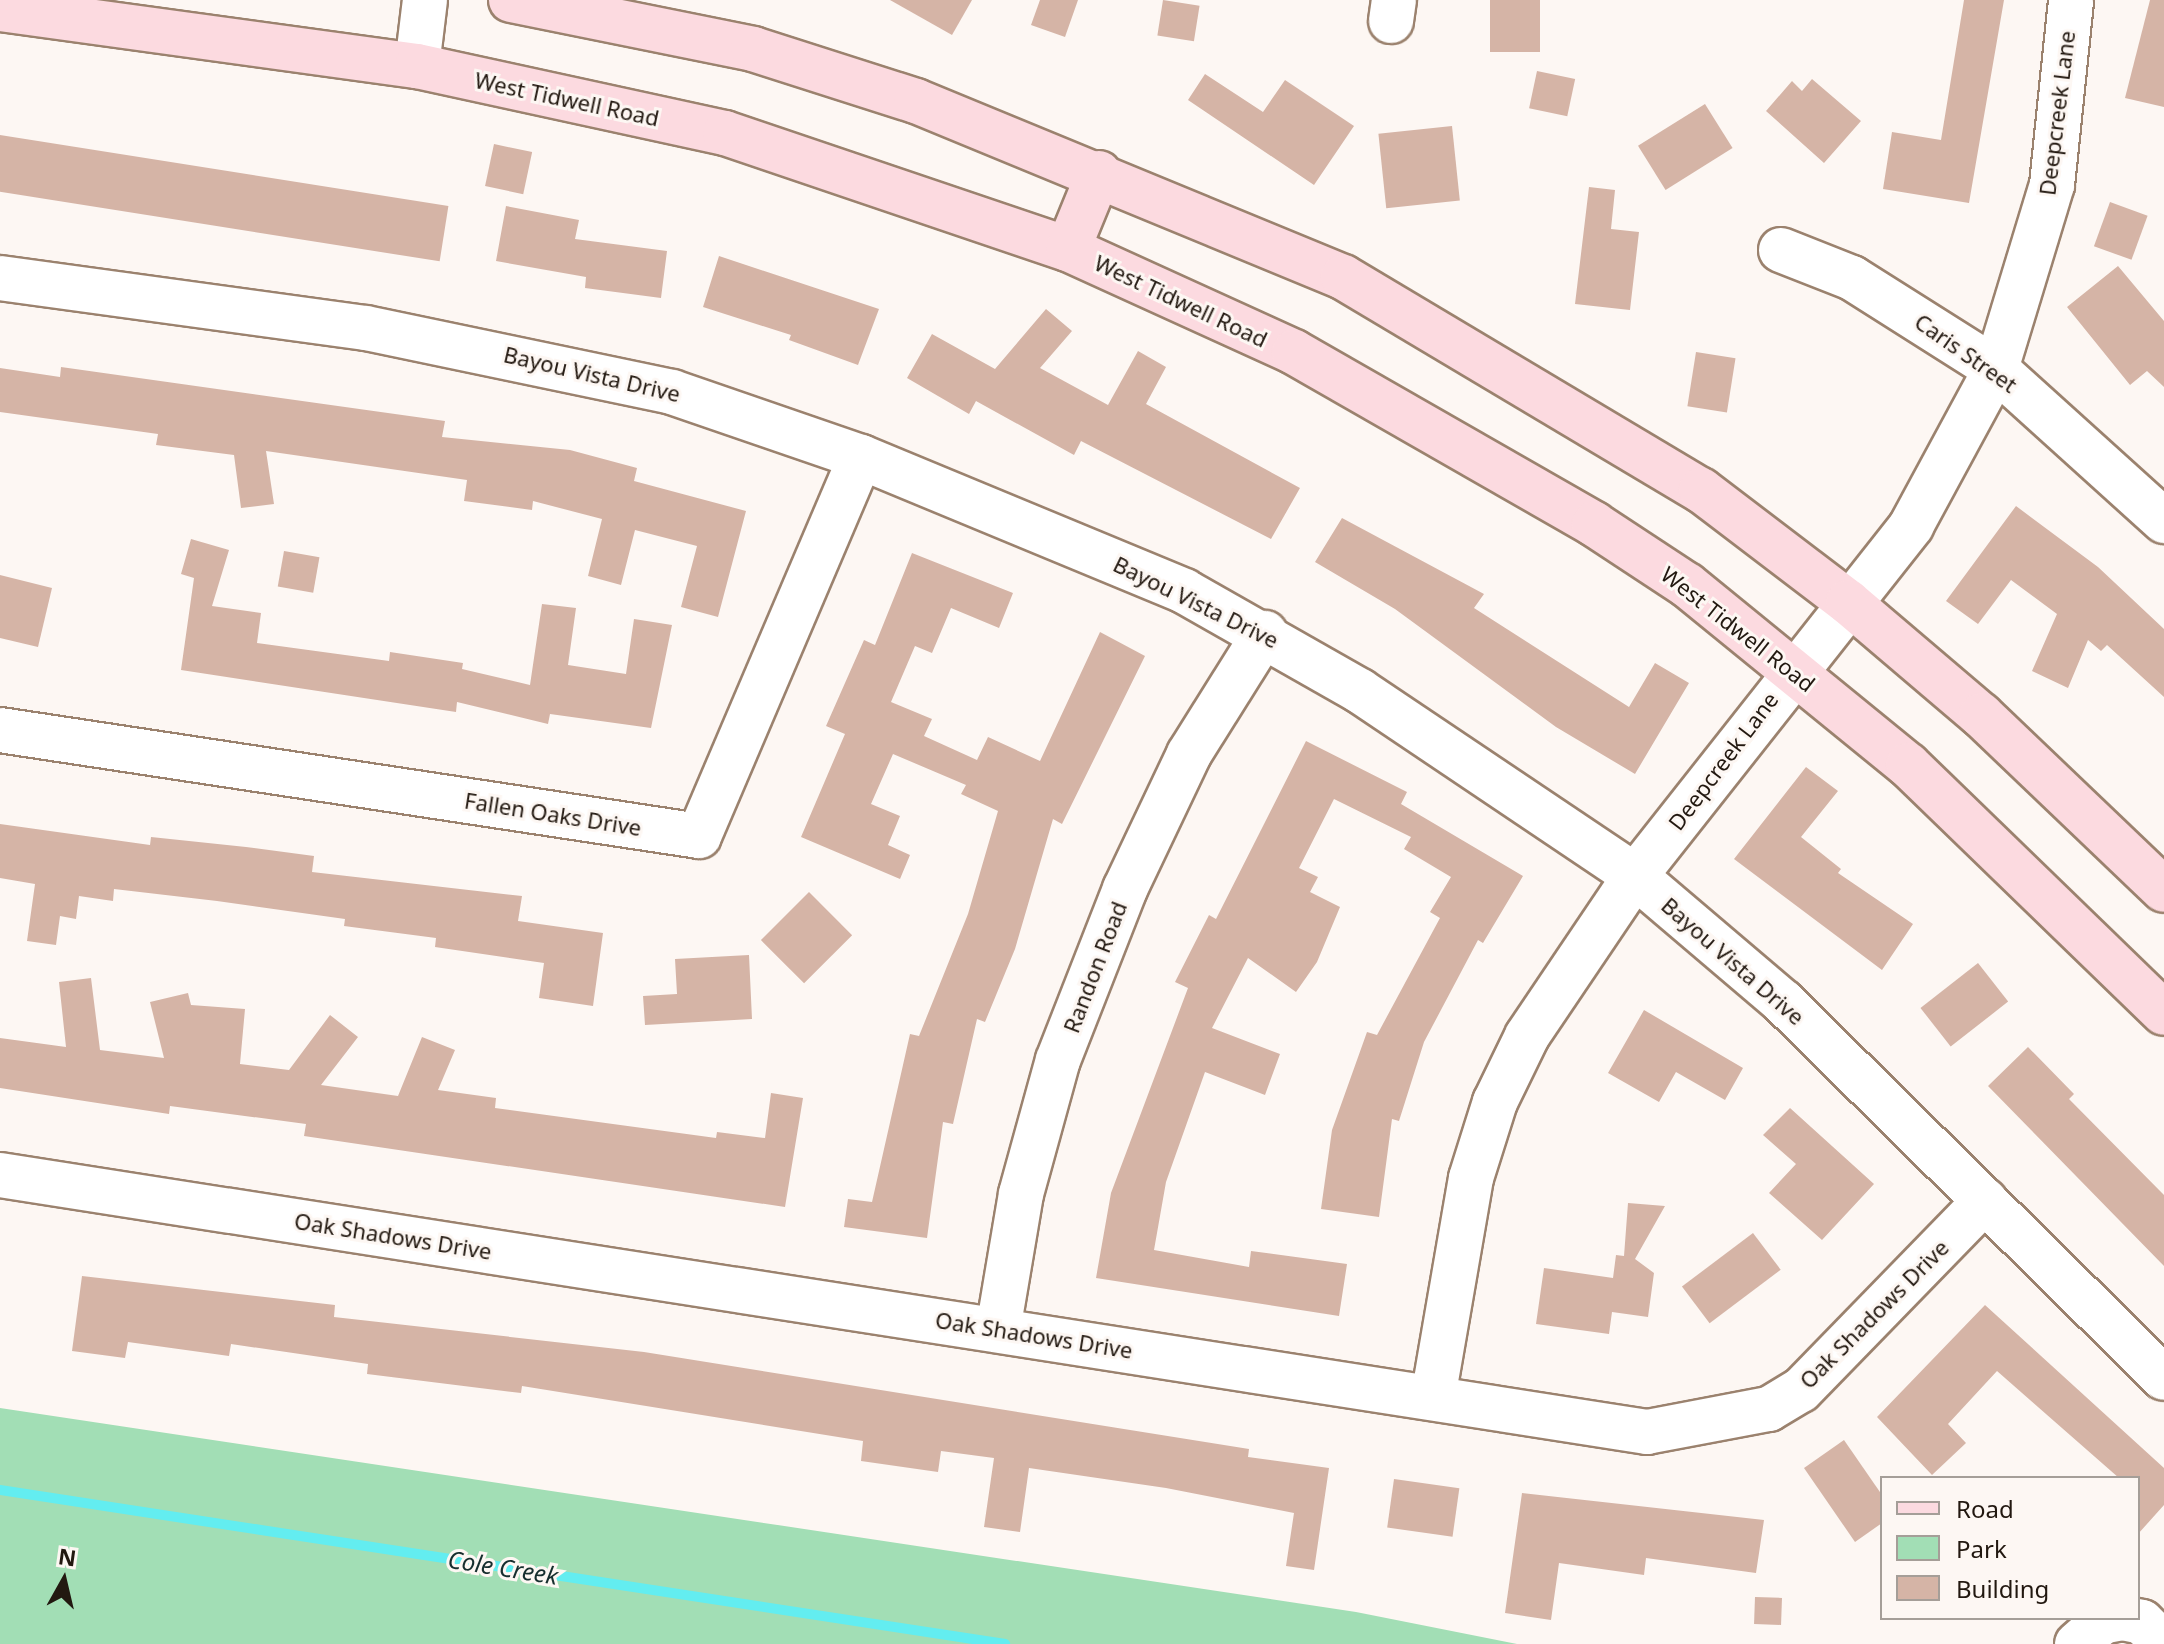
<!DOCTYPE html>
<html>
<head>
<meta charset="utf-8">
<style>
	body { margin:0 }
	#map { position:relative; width:2164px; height:1644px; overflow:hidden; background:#fdf7f3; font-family:"Noto Sans",sans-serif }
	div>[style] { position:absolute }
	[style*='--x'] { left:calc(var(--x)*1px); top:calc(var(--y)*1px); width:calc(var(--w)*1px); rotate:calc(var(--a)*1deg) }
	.green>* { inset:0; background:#a2deb5 }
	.stream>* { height:10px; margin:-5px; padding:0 5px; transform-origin:5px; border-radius:5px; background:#63edf0 }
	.building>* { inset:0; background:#d5b4a6; transform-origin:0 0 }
	.roads { filter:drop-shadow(2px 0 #9b826e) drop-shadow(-2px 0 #9b826e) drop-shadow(0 2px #9b826e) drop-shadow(0 -2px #9b826e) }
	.minor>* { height:44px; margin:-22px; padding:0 22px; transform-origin:22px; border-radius:22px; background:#fff }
	.major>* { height:44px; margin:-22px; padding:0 22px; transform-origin:22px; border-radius:22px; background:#fcdae0 }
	span { translate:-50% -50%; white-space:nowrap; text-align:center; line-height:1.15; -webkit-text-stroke:6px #fdf7f3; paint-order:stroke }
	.street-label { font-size:22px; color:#221810 }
	.water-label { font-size:24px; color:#162e2e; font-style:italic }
	.legend { position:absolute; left:1880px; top:1476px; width:260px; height:144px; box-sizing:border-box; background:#fdf7f3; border:2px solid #a59e98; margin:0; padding:10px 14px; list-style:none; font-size:24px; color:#221810 }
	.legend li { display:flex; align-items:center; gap:16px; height:40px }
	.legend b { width:40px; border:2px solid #a59e98 }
	.north { position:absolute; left:24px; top:1540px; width:80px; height:80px; -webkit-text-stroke:6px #fdf7f3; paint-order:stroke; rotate:8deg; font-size:22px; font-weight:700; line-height:32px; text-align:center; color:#221810 }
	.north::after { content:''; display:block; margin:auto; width:28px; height:36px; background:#221810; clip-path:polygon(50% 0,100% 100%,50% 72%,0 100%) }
</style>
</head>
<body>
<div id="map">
	<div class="green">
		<i style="clip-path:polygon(0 1408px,1356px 1612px,1517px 1644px,0 1644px)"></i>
	</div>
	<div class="stream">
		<i style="--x:0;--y:1490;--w:1017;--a:8.71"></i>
	</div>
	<div class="building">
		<i style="clip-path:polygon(890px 0,972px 0,952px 35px)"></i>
		<i style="clip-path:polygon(1040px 0,1078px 0,1065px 37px,1031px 25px)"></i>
		<i style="left:1163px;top:0;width:37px;height:36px;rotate:9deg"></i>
		<i style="left:1490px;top:0;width:50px;height:52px"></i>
		<i style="clip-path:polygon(1964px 0,2004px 0,1969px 203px,1883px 189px,1892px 132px,1941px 140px)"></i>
		<i style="clip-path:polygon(2150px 0,2164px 0,2164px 107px,2125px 98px)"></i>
		<i style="left:1537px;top:71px;width:39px;height:38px;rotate:12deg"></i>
		<i style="clip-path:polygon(1205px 74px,1263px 112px,1285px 80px,1354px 126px,1314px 185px,1188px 100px)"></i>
		<i style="clip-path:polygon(1812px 79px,1861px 121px,1824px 163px,1766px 111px,1792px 81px,1802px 91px)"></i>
		<i style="left:1705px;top:104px;width:52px;height:79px;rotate:58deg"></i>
		<i style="left:1452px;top:126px;width:75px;height:74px;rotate:84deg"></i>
		<i style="left:0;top:135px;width:454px;height:56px;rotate:9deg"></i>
		<i style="left:494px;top:144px;width:39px;height:43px;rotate:12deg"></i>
		<i style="clip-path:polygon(1589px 187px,1615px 190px,1611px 229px,1639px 232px,1630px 310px,1575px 304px)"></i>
		<i style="left:2110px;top:202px;width:40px;height:47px;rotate:20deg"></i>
		<i style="clip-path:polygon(506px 206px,579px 220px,575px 239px,667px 251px,661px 298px,585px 288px,586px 277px,496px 261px)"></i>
		<i style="clip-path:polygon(719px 256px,879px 309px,858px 365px,789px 340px,791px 335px,703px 307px)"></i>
		<i style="clip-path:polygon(2118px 266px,2164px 321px,2164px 387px,2147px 371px,2130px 385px,2067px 307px)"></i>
		<i style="clip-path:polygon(1046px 309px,1072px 331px,1040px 368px,1108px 405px,1138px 351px,1166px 367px,1146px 404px,1300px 488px,1271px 539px,1081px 441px,1074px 455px,976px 401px,969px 414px,907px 378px,932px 334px,995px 369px)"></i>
		<i style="left:1696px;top:352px;width:40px;height:55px;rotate:9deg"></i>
		<i style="clip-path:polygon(61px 367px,445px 421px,442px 437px,570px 450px,637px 468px,634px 481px,746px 511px,718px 617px,681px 607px,697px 546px,635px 530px,621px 585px,588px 576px,602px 519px,533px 501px,532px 510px,464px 501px,467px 480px,266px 451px,274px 504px,241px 508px,234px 455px,156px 445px,158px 434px,0 412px,0 368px,60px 377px)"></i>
		<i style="clip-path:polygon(2016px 506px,2098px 567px,2164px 629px,2164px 697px,2107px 645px,2101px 651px,2088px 640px,2068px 688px,2032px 671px,2057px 614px,2011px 580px,1978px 624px,1946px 601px)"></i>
		<i style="clip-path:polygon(1342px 518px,1484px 594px,1474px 608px,1629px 707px,1655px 663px,1689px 683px,1635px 774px,1556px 727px,1395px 609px,1315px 562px)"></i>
		<i style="clip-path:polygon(191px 539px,229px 550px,212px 606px,261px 613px,257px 643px,389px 661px,390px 652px,463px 663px,462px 669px,530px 685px,542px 604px,576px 608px,568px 665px,626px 674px,634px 619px,672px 625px,651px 728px,550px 714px,548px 724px,457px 702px,456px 712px,181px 670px,194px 578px,181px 574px)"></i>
		<i style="left:284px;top:551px;width:36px;height:36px;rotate:10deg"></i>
		<i style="clip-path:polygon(912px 553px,1013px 593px,999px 628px,951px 608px,932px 653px,915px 646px,891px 702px,932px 719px,924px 736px,977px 760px,988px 737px,1040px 761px,1100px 632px,1145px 656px,1062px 824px,1053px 819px,1015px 949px,985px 1022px,977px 1019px,953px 1124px,943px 1122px,927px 1238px,844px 1227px,848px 1199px,872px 1202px,910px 1034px,919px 1036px,968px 914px,998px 811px,961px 794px,966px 785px,893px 754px,871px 804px,900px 816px,888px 845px,910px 855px,900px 879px,801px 837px,845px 734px,826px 726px,864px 640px,875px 645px)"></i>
		<i style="clip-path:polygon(0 575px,52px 588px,38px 647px,0 638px)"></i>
		<i style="clip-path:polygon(1306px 741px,1407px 792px,1401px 804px,1523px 876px,1483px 943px,1478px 940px,1424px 1042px,1399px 1121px,1392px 1119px,1379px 1217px,1321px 1209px,1332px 1130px,1367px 1032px,1377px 1035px,1440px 918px,1430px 912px,1451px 877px,1404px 849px,1411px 837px,1334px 799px,1299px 868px,1318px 877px,1310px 892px,1340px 907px,1317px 962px,1296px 992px,1248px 958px,1212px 1028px,1280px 1054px,1265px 1095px,1205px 1072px,1166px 1182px,1154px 1250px,1249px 1267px,1251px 1251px,1347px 1264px,1339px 1316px,1096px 1278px,1111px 1193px,1188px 988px,1175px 982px,1209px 915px,1216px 919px)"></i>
		<i style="clip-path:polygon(1806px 767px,1838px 791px,1801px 837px,1841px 869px,1838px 873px,1913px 924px,1882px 970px,1734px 859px)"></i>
		<i style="clip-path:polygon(0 824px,150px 845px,151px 837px,246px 847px,314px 856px,312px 872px,522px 896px,518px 921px,603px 933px,593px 1006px,539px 998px,544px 963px,435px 947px,436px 938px,344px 926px,345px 919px,217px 901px,114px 889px,113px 901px,79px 896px,76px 919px,60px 916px,56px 945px,27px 941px,35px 884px,0 878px)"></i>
		<i style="left:809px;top:892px;width:61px;height:68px;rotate:45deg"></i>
		<i style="clip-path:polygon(749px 955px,752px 1019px,645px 1025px,643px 996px,677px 994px,675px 959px)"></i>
		<i style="left:1978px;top:963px;width:49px;height:73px;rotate:52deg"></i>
		<i style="clip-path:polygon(91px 978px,100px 1050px,164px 1058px,150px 1002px,188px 993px,191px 1005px,245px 1009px,240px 1064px,289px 1070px,330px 1015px,358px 1037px,321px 1085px,398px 1096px,422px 1037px,455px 1050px,438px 1090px,496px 1098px,495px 1108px,716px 1138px,717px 1132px,765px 1138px,771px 1093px,803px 1098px,785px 1207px,304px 1136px,306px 1124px,170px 1106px,169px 1114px,0 1088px,0 1038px,66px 1047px,59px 982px)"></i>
		<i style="clip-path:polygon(1644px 1010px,1743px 1068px,1725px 1100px,1676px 1072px,1659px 1102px,1608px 1073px)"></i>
		<i style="clip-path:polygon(2028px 1047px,2074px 1094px,2069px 1099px,2164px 1195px,2164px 1266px,1988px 1086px)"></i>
		<i style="clip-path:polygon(1790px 1108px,1874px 1184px,1822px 1240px,1769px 1193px,1796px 1164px,1763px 1135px)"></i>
		<i style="clip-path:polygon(1628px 1203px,1665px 1206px,1635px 1259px,1654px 1273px,1648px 1317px,1612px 1312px,1609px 1334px,1536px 1324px,1544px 1268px,1613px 1278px,1616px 1255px,1624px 1256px)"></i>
		<i style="left:1753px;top:1233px;width:46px;height:89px;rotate:53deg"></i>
		<i style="clip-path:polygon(82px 1276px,335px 1305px,334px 1317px,644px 1352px,1249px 1449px,1248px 1457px,1329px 1468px,1314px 1570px,1286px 1566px,1294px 1513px,1166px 1488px,1029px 1468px,1020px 1532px,984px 1527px,994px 1458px,941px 1451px,938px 1472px,861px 1461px,863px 1441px,522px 1386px,521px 1393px,367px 1374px,368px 1364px,231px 1344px,229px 1356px,128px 1342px,125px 1358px,72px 1351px)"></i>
		<i style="clip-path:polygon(1985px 1305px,2164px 1468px,2164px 1505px,2138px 1534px,2138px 1478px,2119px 1478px,1997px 1371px,1948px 1424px,1966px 1443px,1932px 1475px,1877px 1417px)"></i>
		<i style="clip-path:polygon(1844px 1440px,1882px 1495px,1882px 1523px,1855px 1542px,1804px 1468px)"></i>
		<i style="left:1394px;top:1479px;width:66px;height:49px;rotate:8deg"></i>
		<i style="clip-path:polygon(1522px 1493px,1764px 1520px,1756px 1573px,1646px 1558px,1644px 1575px,1559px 1563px,1551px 1620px,1505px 1613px)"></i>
		<i style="left:1755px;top:1597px;width:27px;height:27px;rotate:2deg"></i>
	</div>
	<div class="roads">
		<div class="minor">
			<i style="--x:1391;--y:21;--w:21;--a:-82"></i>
			<i style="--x:417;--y:66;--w:66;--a:-83.1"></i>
			<i style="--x:1781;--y:250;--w:76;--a:21.5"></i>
			<i style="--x:1852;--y:278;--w:170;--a:32.3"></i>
			<i style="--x:1996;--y:369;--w:227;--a:42.1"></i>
			<i style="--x:0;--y:278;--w:369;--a:7.8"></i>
			<i style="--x:366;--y:328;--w:313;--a:11.8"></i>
			<i style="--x:672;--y:392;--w:200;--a:19"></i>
			<i style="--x:861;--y:457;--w:350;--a:22.5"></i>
			<i style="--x:1184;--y:591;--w:202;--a:29.6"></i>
			<i style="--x:1360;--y:691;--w:331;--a:33.9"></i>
			<i style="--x:1635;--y:876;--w:194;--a:40.4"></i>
			<i style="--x:1783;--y:1002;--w:535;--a:44.62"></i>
			<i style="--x:0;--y:730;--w:707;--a:8.62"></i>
			<i style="--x:699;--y:836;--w:412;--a:-66.9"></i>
			<i style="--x:0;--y:1175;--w:1667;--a:8.87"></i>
			<i style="--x:1647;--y:1432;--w:124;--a:-10.7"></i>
			<i style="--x:1769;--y:1409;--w:37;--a:-31"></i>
			<i style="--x:1801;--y:1390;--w:264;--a:-45.8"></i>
			<i style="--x:998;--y:1330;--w:138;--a:-80.4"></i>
			<i style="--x:1021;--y:1194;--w:139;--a:-74.6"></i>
			<i style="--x:1058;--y:1060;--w:184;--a:-68.6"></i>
			<i style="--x:1125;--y:889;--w:149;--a:-64.6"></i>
			<i style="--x:1189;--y:754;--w:143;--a:-57.9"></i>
			<i style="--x:1433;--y:1398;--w:223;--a:-80.2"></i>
			<i style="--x:1471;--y:1178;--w:80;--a:-72.5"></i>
			<i style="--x:1495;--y:1102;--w:73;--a:-64.1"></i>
			<i style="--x:1527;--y:1036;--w:193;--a:-56"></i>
			<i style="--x:1635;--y:876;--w:446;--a:-51.7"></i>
			<i style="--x:1911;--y:526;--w:179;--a:-61.6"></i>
			<i style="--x:1996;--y:369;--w:192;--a:-73.1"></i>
			<i style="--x:2052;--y:185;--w:186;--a:-84.1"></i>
			<i style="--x:2077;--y:1644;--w:33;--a:-41"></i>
			<i style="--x:2102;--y:1622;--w:20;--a:-11"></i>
			<i style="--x:2122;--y:1618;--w:20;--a:11"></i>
			<i style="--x:2142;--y:1622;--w:31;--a:45"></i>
		</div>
		<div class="major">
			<i style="--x:511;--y:0;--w:247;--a:11.4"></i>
			<i style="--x:753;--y:49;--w:171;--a:17.7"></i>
			<i style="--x:916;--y:101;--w:462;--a:22.4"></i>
			<i style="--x:1343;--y:277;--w:417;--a:30.8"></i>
			<i style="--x:1701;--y:490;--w:185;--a:37.3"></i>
			<i style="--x:1848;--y:602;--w:175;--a:40.4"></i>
			<i style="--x:1981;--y:715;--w:253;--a:43.7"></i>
			<i style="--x:0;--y:9;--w:421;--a:7.8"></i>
			<i style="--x:417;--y:66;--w:315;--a:12.3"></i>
			<i style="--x:725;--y:133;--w:362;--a:18.7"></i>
			<i style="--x:1068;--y:249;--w:248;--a:24.5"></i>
			<i style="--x:1294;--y:352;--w:346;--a:29.8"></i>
			<i style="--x:1594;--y:524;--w:111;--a:33.3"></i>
			<i style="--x:1687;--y:585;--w:285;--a:39.2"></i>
			<i style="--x:1908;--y:765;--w:356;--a:44.1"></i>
			<i style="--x:1068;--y:249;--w:82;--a:-67.8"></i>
		</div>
	</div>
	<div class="street-label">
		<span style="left:567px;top:99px;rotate:12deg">West Tidwell Road</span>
		<span style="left:2057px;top:113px;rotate:-83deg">Deepcreek Lane</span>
		<span style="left:1181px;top:301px;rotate:25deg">West Tidwell Road</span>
		<span style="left:1966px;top:353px;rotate:35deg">Caris Street</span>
		<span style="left:592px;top:374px;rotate:13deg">Bayou Vista Drive</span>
		<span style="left:1196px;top:602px;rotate:26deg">Bayou Vista Drive</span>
		<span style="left:1738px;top:629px;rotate:38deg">West Tidwell Road</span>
		<span style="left:1723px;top:761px;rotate:-53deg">Deepcreek Lane</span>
		<span style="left:553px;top:814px;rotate:9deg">Fallen Oaks Drive</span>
		<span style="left:1733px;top:961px;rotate:41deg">Bayou Vista Drive</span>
		<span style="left:1095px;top:967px;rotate:-69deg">Randon Road</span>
		<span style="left:393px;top:1236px;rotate:9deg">Oak Shadows Drive</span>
		<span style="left:1874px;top:1314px;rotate:-45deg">Oak Shadows Drive</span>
		<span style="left:1034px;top:1335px;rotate:9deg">Oak Shadows Drive</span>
	</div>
	<div class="water-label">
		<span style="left:503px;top:1567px;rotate:9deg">Cole Creek</span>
	</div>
	<ul class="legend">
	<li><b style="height:10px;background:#fcdae0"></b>Road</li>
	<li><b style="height:22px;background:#a2deb5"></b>Park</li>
	<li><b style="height:22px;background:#d5b4a6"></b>Building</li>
	</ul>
	<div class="north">N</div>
</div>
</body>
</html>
